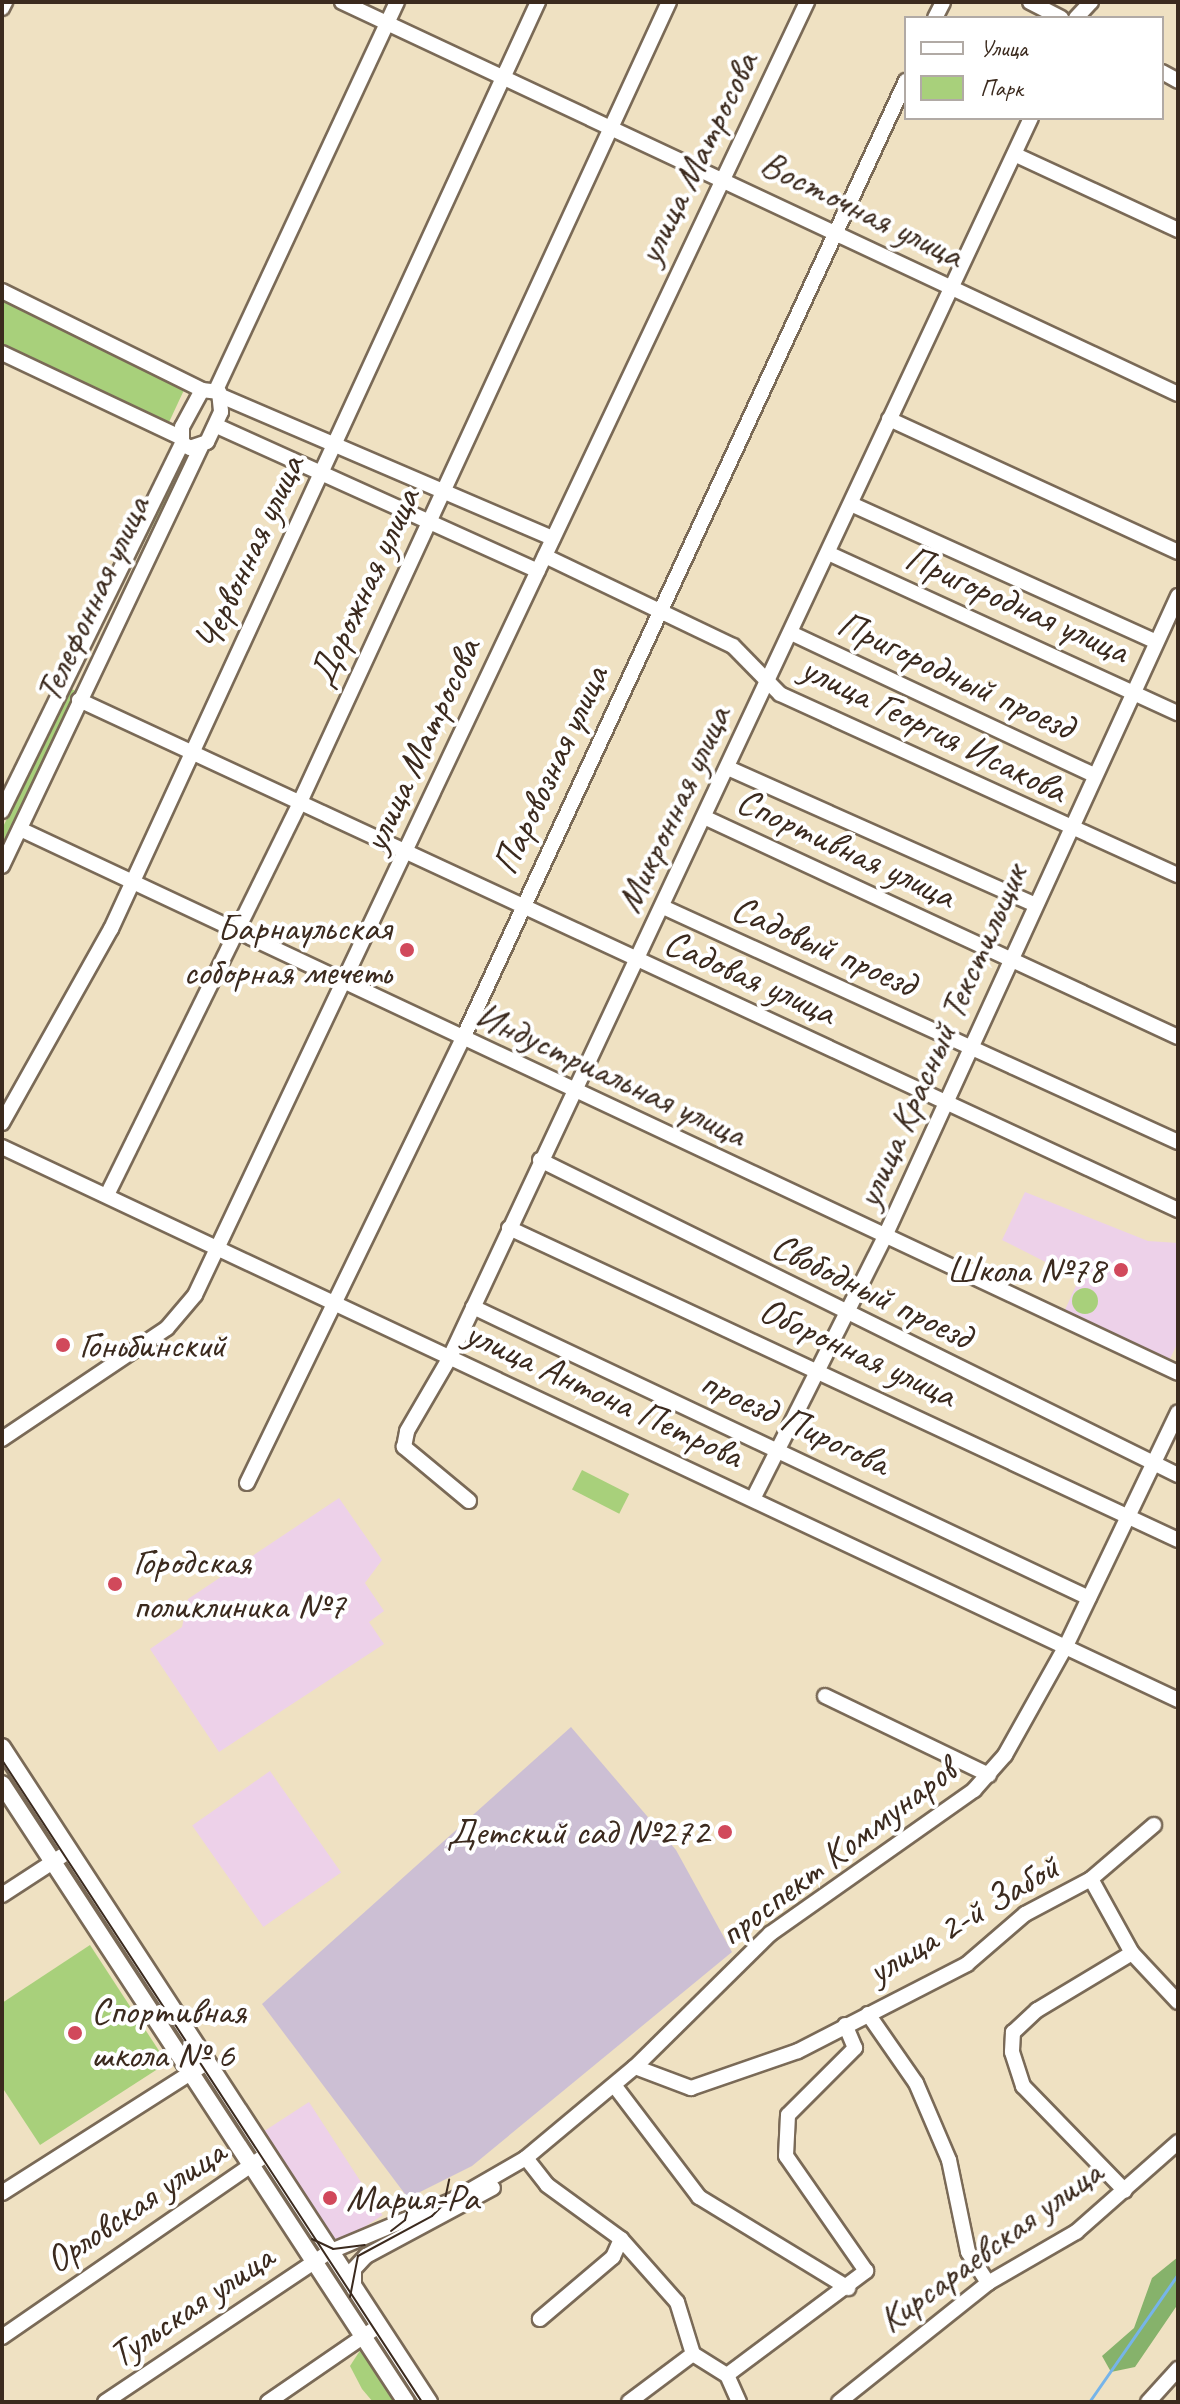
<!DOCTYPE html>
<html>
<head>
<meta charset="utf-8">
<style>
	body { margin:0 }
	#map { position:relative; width:1180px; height:2404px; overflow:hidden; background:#efe1c2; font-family:Caveat,sans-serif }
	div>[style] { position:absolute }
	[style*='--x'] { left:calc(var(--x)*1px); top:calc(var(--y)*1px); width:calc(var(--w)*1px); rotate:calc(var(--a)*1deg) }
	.built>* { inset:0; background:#edd1e9; transform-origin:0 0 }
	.industrial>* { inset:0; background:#ccbfd4 }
	.green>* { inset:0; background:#a8d07b; transform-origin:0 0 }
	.round { border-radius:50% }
	.forest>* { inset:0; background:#86b26b }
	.stream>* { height:3px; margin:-1.5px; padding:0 1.5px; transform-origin:1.5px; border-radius:1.5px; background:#76b4e9 }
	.roads { filter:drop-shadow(2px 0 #7a6a57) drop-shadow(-2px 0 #7a6a57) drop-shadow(0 2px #7a6a57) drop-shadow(0 -2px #7a6a57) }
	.minor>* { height:14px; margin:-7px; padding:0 7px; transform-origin:7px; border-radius:7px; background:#fff }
	.major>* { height:16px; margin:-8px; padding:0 8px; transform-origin:8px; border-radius:8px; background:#fff }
	.tram>* { height:2px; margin:-1px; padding:0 1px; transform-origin:1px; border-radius:1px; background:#3b2a1e }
	.dots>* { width:22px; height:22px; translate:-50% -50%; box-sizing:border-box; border:4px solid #fff; border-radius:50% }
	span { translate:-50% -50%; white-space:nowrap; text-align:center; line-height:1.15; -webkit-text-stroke:8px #fff; paint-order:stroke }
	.street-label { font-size:38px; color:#3b2a1e }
	.poi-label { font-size:38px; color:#3b2a1e }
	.right { translate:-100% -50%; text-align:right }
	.left { translate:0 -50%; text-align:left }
	.frame { position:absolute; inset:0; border:4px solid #3b2a1e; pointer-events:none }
	.legend { position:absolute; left:904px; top:16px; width:260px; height:104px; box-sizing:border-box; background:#fff; border:2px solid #b1aaa5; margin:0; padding:10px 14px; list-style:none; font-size:24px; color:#3b2a1e }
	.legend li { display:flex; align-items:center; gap:16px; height:40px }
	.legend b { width:40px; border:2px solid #b1aaa5 }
</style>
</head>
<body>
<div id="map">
	<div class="built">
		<i style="clip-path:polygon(1025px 1192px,1148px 1241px,1178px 1243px,1178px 1342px,1168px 1363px,1064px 1312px,1079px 1279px,1002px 1240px)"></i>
		<i style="clip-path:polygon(339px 1498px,382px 1560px,365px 1583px,384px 1611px,369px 1622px,384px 1644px,219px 1752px,150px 1649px,182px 1627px,188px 1599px)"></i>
		<i style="left:270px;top:1771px;width:124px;height:95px;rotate:55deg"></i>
		<i style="left:309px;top:2102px;width:135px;height:56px;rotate:57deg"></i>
	</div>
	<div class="industrial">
		<i style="clip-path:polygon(571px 1727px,676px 1850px,732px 1952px,472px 2166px,408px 2198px,262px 2004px)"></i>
	</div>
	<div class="green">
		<i style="left:2px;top:300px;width:203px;height:51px;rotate:25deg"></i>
		<i style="clip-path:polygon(180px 450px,190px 454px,130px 569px,128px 567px)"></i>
		<i style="clip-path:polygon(69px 688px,78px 692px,2px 854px,2px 829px)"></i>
		<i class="round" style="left:1072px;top:1288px;width:26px;height:26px"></i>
		<i style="left:582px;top:1470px;width:53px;height:22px;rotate:27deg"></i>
		<i style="clip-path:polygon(90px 1945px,167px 2063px,40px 2145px,2px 2087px,2px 2003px)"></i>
		<i style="clip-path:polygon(361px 2349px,396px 2397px,397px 2402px,373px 2402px,362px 2389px,350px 2366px)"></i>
	</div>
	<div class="forest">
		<i style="clip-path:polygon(1178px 2257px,1178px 2304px,1135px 2367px,1111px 2372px,1102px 2356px,1134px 2328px,1152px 2278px)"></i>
	</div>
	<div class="stream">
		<i style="--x:1089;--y:2402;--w:156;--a:-55.2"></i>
	</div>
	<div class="roads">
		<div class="minor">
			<i style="--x:342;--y:2;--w:923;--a:25.12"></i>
			<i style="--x:1030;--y:2;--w:35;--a:27"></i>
			<i style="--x:2;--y:8;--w:7;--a:-63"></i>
			<i style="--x:935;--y:18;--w:18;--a:-63"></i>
			<i style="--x:1076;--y:18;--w:22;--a:-47"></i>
			<i style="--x:1162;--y:72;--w:18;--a:29"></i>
			<i style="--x:1016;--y:155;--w:179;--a:24.8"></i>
			<i style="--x:2;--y:291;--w:223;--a:26.3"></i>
			<i style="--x:2;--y:353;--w:197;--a:25.3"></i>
			<i style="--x:202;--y:390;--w:17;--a:7"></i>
			<i style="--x:219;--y:392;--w:20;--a:84"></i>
			<i style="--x:221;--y:412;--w:33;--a:115"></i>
			<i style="--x:207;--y:442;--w:18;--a:161"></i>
			<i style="--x:190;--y:448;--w:9;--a:-148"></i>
			<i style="--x:182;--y:443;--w:16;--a:-90"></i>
			<i style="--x:182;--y:427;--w:42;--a:-61.6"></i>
			<i style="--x:216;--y:390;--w:428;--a:-65"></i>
			<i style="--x:221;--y:396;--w:361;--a:23.2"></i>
			<i style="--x:889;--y:419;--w:318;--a:24.7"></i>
			<i style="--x:217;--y:426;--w:352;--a:24.3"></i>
			<i style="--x:851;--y:504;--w:335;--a:24.3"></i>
			<i style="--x:828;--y:553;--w:385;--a:24.6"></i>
			<i style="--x:545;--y:556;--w:208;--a:25.6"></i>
			<i style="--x:733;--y:646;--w:67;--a:45.6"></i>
			<i style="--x:780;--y:694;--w:437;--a:24.5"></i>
			<i style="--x:791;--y:633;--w:335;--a:25.1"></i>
			<i style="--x:79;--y:700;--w:1212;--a:24.89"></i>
			<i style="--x:728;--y:768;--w:336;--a:24"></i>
			<i style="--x:2;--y:811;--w:410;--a:-63.9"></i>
			<i style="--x:706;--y:818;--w:520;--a:24.89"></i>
			<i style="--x:20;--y:829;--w:1279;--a:25.16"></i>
			<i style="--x:2;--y:866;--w:464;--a:-64.6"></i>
			<i style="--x:663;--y:907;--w:566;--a:24.53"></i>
			<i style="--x:2;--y:1123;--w:223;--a:-60.7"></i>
			<i style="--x:111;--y:929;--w:1021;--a:-65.27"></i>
			<i style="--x:2;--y:1147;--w:1300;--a:25.18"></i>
			<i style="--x:540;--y:1160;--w:712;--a:26.28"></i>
			<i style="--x:107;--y:1195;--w:438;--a:-63.8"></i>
			<i style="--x:300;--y:802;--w:881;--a:-65.24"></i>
			<i style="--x:509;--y:1228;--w:738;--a:25"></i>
			<i style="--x:473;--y:1307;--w:681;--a:25.29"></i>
			<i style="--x:2;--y:1439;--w:199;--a:-33.9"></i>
			<i style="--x:167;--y:1328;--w:43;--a:-49.7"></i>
			<i style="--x:195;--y:1295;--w:1431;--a:-64.67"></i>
			<i style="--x:247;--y:1483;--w:492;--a:-64.1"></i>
			<i style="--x:462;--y:1040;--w:1057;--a:-65.16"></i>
			<i style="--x:753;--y:1499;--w:294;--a:-63.3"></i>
			<i style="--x:885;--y:1236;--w:704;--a:-65.4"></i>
			<i style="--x:469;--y:1501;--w:85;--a:-140.3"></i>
			<i style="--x:404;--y:1447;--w:16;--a:-79"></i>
			<i style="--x:407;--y:1431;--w:86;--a:-59.8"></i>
			<i style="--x:450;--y:1357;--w:1368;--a:-64.88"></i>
			<i style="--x:825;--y:1696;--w:182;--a:25.7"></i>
			<i style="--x:1091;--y:1879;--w:85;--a:61"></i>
			<i style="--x:1132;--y:1953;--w:111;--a:149"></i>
			<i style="--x:1037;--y:2010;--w:33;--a:137"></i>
			<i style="--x:1013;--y:2032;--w:20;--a:93"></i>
			<i style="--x:1012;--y:2052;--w:36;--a:72"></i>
			<i style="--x:1023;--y:2086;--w:146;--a:45.8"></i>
			<i style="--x:2;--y:1895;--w:79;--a:-33.1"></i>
			<i style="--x:1132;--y:1953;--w:67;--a:46.8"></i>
			<i style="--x:868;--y:2014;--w:84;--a:55.2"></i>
			<i style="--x:916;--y:2083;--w:84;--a:66.8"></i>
			<i style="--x:949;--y:2160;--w:94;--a:78.3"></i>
			<i style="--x:968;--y:2252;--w:37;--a:57"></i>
			<i style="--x:635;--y:2067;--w:60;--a:20.6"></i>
			<i style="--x:691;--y:2088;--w:113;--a:-19.1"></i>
			<i style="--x:798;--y:2051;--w:190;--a:-27.2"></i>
			<i style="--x:967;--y:1964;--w:77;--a:-40.8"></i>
			<i style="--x:1025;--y:1914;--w:75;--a:-27.9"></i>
			<i style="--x:1091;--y:1879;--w:83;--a:-40.6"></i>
			<i style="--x:614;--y:2085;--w:141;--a:52.8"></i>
			<i style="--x:699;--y:2197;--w:175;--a:31.4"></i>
			<i style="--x:526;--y:2158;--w:34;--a:52"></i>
			<i style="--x:547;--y:2185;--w:92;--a:36.1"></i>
			<i style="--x:621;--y:2239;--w:20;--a:114"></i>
			<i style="--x:613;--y:2257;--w:96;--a:139.7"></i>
			<i style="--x:2;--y:2193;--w:242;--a:-32.5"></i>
			<i style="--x:621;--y:2239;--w:84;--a:48.4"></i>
			<i style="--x:677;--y:2302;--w:54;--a:72.9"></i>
			<i style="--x:693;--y:2354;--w:40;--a:32"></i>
			<i style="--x:727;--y:2375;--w:30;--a:66"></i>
			<i style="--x:354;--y:2289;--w:20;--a:-90"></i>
			<i style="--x:354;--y:2269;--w:18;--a:-47"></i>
			<i style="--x:366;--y:2256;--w:144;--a:-28.2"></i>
			<i style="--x:2;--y:2337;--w:321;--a:-34.6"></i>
			<i style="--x:727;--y:2375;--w:174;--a:-36.8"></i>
			<i style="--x:866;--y:2271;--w:140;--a:-124.8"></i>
			<i style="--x:786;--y:2156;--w:41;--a:-87.2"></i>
			<i style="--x:788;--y:2115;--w:95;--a:-45"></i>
			<i style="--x:855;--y:2048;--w:25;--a:-113"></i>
			<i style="--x:105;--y:2402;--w:270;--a:-33.8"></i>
			<i style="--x:329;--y:2252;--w:137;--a:-22.8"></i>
			<i style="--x:455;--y:2199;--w:82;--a:-30"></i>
			<i style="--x:526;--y:2158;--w:142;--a:-39.9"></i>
			<i style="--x:635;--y:2067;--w:190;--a:-44.6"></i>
			<i style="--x:770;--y:1934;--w:250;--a:-35.2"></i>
			<i style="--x:974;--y:1790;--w:47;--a:-48.5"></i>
			<i style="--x:1005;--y:1755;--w:125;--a:-60.8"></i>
			<i style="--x:1066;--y:1646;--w:259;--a:-64.4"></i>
			<i style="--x:268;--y:2402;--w:132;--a:-34.5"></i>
			<i style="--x:629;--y:2402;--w:80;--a:-36.9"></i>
			<i style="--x:839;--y:2402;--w:191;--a:-38.6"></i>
			<i style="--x:988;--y:2283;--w:102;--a:-30.1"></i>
			<i style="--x:1076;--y:2232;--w:136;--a:-41.4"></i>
			<i style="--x:1148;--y:2402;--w:45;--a:-47.7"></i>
		</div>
		<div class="major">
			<i style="--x:2;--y:1747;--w:782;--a:56.9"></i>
			<i style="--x:2;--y:1784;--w:738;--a:56.83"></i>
		</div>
	</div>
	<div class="tram">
		<i style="--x:2;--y:1760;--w:767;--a:56.81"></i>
		<i style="--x:391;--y:2231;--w:18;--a:-38"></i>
		<i style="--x:405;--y:2220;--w:24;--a:-75"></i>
		<i style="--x:312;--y:2239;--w:23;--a:25"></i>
		<i style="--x:333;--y:2249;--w:32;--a:-7"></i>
		<i style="--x:350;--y:2297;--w:42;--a:-79"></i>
		<i style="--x:358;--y:2256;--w:84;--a:-28.4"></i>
		<i style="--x:432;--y:2216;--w:17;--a:-45"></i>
		<i style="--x:444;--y:2204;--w:25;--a:-78"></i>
	</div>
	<div class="dots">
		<i style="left:407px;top:950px;background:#d1495b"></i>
		<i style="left:1121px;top:1270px;background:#d1495b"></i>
		<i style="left:63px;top:1345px;background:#d1495b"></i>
		<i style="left:115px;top:1584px;background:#d1495b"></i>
		<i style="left:725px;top:1832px;background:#d1495b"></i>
		<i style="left:75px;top:2033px;background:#d1495b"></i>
		<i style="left:330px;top:2198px;background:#d1495b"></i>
	</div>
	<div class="street-label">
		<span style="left:697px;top:158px;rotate:-64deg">улица Матросова</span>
		<span style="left:862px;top:209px;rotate:26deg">Восточная улица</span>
		<span style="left:249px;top:553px;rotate:-65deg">Червонная улица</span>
		<span style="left:364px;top:587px;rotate:-65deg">Дорожная улица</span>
		<span style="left:92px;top:599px;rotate:-65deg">Телефонная улица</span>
		<span style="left:1017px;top:604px;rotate:24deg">Пригородная улица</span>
		<span style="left:956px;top:675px;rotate:25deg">Пригородный проезд</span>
		<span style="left:934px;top:729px;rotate:26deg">улица Георгия Исакова</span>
		<span style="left:421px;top:745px;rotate:-65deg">улица Матросова</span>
		<span style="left:550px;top:770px;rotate:-65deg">Паровозная улица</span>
		<span style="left:673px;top:809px;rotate:-65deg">Микронная улица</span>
		<span style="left:846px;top:848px;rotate:25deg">Спортивная улица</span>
		<span style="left:824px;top:946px;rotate:24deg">Садовый проезд</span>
		<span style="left:750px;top:977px;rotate:24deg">Садовая улица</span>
		<span style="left:941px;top:1036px;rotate:-66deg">улица Красный Текстильщик</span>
		<span style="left:611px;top:1074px;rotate:25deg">Индустриальная улица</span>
		<span style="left:872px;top:1291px;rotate:26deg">Свободный проезд</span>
		<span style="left:858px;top:1352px;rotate:25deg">Оборонная улица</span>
		<span style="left:604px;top:1394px;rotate:25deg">улица Антона Петрова</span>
		<span style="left:795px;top:1422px;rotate:25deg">проезд Пирогова</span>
		<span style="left:837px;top:1852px;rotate:-37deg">проспект Коммунаров</span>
		<span style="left:963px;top:1919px;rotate:-31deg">улица 2-й Забой</span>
		<span style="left:135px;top:2206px;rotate:-34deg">Орловская улица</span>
		<span style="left:990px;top:2246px;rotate:-36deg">Кирсараевская улица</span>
		<span style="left:191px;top:2306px;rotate:-34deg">Тульская улица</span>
	</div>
	<div class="poi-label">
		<span class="right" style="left:391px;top:950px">Барнаульская<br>соборная мечеть</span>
		<span class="right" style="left:1105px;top:1270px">Школа №78</span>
		<span class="left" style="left:79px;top:1345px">Гоньбинский</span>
		<span class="left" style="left:133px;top:1584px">Городская<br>поликлиника №7</span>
		<span class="right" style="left:709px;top:1832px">Детский сад №272</span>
		<span class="left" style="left:91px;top:2033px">Спортивная<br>школа № 6</span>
		<span class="left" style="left:346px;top:2198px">Мария-Ра</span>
	</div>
	<div class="frame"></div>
	<ul class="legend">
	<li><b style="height:10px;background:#fff"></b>Улица</li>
	<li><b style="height:22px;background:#a8d07b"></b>Парк</li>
	</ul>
</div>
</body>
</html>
